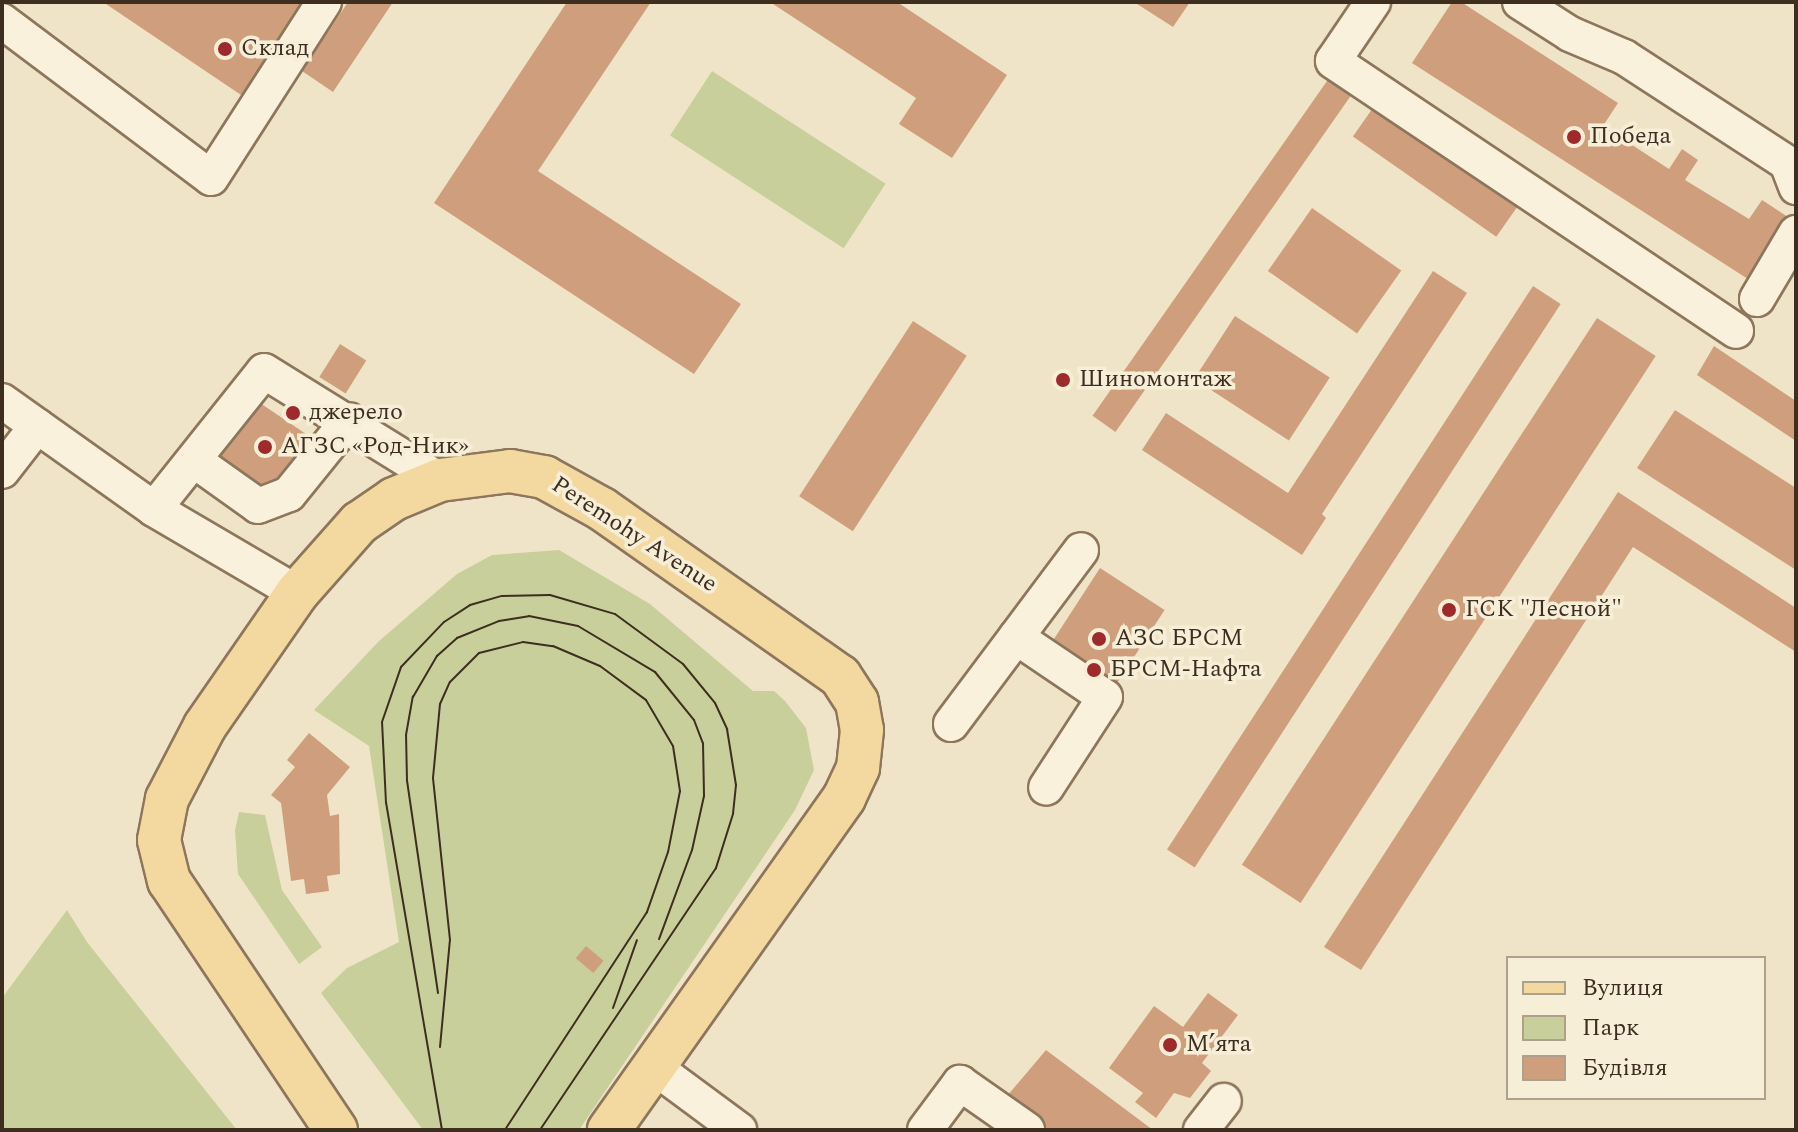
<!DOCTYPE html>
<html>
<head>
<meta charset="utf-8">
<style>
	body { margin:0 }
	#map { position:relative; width:1798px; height:1132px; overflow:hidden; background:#f0e4c8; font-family:Spectral,serif }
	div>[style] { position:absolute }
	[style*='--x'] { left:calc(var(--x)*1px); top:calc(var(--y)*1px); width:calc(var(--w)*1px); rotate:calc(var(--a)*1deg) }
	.green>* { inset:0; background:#c9cf9b; transform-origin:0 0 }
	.building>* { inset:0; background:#cf9f7d; transform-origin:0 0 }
	.roads { filter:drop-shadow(2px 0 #8d765c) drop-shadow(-2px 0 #8d765c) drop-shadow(0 2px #8d765c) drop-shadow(0 -2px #8d765c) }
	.minor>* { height:34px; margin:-17px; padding:0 17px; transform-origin:17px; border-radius:17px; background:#faf1dc }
	.major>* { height:42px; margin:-21px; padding:0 21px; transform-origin:21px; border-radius:21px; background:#f3d9a0 }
	.tram>* { height:2px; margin:-1px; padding:0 1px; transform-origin:1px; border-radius:1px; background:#3d2e20 }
	.dots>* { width:22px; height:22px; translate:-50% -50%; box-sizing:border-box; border:4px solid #f7eed8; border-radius:50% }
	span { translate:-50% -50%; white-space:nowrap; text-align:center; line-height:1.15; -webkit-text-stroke:7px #f7eed8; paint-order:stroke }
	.poi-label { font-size:24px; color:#3d2e20 }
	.left { translate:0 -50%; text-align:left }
	.street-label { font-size:24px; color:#3d2e20 }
	.frame { position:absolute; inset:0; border:4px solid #3d2e20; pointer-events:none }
	.legend { position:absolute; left:1506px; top:956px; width:260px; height:144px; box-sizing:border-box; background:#f7eed8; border:2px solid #ada18e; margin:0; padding:10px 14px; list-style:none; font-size:24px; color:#3d2e20 }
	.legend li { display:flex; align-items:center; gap:16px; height:40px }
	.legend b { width:40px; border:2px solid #ada18e }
</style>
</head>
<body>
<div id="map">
	<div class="green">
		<i style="left:712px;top:71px;width:207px;height:77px;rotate:33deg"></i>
		<i style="clip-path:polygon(559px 550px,650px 604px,753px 691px,774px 691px,785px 701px,806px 728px,814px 770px,795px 810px,579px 1130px,423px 1130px,321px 993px,347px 968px,399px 942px,369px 746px,314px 710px,379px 641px,457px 574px,492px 555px)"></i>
		<i style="clip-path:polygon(239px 812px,265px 815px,282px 890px,322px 947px,299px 964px,238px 874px,235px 830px)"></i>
		<i style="clip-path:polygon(67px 910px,87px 942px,237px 1130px,2px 1130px,2px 998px)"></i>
	</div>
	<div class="building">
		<i style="clip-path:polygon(103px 2px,308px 2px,244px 97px)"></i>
		<i style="clip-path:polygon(348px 2px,393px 2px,333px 92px,302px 71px)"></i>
		<i style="clip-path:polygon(567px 2px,651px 2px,538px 171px,741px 304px,694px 374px,434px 203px)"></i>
		<i style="clip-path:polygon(770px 2px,897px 2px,1007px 75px,952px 158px,899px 124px,916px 98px)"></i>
		<i style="clip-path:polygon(1134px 2px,1190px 2px,1173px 27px)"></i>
		<i style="clip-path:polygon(1452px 2px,1461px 2px,1618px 103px,1603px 126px,1669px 169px,1682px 149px,1698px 160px,1685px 180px,1749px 219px,1762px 200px,1791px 219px,1751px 281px,1412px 63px)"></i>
		<i style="left:1334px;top:71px;width:28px;height:421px;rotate:35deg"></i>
		<i style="left:1377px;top:102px;width:175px;height:42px;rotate:35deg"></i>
		<i style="left:1312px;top:208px;width:109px;height:77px;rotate:35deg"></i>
		<i style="clip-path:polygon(1433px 271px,1467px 293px,1322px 514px,1326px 518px,1302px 555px,1142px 450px,1166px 413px,1288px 493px)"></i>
		<i style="left:1533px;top:286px;width:33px;height:672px;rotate:33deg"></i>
		<i style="left:1235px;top:316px;width:113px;height:75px;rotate:33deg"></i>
		<i style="left:1597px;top:318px;width:70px;height:652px;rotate:33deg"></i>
		<i style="left:913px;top:321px;width:64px;height:209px;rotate:33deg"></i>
		<i style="left:340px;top:344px;width:31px;height:39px;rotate:32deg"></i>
		<i style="clip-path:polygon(1714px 346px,1796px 401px,1796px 441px,1697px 375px)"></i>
		<i style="left:257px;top:401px;width:65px;height:67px;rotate:34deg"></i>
		<i style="clip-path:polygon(1675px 410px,1796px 488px,1796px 570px,1637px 468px)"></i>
		<i style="clip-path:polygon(1618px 492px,1796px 608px,1796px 652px,1633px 547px,1361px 970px,1324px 947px)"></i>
		<i style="left:1100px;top:568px;width:77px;height:120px;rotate:33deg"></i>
		<i style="clip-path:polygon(309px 733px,350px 767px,327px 795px,330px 816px,339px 814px,340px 874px,327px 876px,329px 891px,306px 894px,304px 879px,291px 881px,281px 803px,271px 795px,295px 767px,287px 760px)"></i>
		<i style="left:586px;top:946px;width:23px;height:16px;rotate:40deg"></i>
		<i style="clip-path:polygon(1208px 993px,1238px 1015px,1202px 1063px,1211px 1071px,1190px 1098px,1174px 1093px,1156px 1118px,1135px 1102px,1143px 1093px,1109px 1068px,1154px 1006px,1183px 1027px)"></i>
		<i style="clip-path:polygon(1046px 1050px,1153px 1130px,1042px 1130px,1002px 1102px)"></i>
	</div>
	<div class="roads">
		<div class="minor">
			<i style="--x:1373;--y:2;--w:71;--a:124.1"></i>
			<i style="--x:1333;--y:61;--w:485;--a:33.8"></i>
			<i style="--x:1520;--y:2;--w:59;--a:32.6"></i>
			<i style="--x:1570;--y:34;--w:59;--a:23.1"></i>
			<i style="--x:1624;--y:57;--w:194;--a:33"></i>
			<i style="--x:1787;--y:163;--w:26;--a:69"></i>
			<i style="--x:2;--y:21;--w:261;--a:36.9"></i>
			<i style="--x:211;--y:178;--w:209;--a:-57.3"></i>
			<i style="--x:1757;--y:299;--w:77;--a:-59.4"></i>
			<i style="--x:2;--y:401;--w:186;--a:35.4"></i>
			<i style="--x:154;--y:509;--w:166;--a:30.4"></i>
			<i style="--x:195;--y:461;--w:77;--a:35.5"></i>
			<i style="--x:258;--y:506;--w:33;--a:-21"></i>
			<i style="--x:289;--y:494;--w:95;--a:-51"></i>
			<i style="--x:2;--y:471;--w:57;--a:-52.1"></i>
			<i style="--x:154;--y:509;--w:176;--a:-51.4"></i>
			<i style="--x:264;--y:371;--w:207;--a:31.8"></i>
			<i style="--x:1016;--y:637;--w:107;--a:34"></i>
			<i style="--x:1105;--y:697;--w:108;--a:123"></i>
			<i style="--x:951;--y:724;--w:217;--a:-53.2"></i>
			<i style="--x:654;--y:1067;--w:106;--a:36.5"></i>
			<i style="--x:925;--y:1130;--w:59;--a:-53.3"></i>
			<i style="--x:960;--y:1083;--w:82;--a:35"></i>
			<i style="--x:1201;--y:1130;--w:37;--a:-52"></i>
		</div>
		<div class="major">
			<i style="--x:336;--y:1130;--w:300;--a:-123.8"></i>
			<i style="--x:169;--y:881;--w:42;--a:-103.7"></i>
			<i style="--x:159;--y:840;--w:42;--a:-79"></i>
			<i style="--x:167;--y:799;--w:82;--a:-62.5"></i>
			<i style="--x:205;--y:726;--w:162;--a:-55.3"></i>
			<i style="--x:297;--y:593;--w:94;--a:-48.5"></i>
			<i style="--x:359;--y:523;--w:42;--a:-34.4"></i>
			<i style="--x:394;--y:499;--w:50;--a:-22.4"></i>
			<i style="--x:440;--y:480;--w:71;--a:-7.3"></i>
			<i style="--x:510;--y:471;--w:35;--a:10"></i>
			<i style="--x:544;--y:477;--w:66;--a:28.9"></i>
			<i style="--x:602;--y:509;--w:291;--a:35.1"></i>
			<i style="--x:840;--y:676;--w:31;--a:57"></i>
			<i style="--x:857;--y:702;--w:28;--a:80"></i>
			<i style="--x:862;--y:730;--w:38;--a:96"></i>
			<i style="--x:858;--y:768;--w:33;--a:115"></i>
			<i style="--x:844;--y:798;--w:407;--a:125.3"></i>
		</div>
	</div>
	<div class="tram">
		<i style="--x:438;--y:993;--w:214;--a:-98.3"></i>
		<i style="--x:407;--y:781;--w:46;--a:-91.2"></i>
		<i style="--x:406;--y:735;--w:39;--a:-80"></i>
		<i style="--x:413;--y:697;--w:48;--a:-59.7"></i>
		<i style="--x:437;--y:656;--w:27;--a:-42"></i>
		<i style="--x:457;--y:638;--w:45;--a:-22"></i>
		<i style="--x:499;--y:621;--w:30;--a:-9"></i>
		<i style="--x:529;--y:616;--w:50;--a:11.5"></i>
		<i style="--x:578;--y:626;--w:90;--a:30.9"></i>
		<i style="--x:655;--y:672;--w:62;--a:50.9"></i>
		<i style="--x:694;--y:720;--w:25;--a:69"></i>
		<i style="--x:703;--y:743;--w:53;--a:88.9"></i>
		<i style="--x:704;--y:796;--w:55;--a:102.5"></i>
		<i style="--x:692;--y:850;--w:95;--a:110.3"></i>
		<i style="--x:613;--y:1008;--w:72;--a:-70.6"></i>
		<i style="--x:440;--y:1047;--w:107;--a:-84.7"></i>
		<i style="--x:450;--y:940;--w:163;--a:-96"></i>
		<i style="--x:433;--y:778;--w:74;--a:-84.6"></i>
		<i style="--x:440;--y:704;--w:24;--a:-66"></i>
		<i style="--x:450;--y:682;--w:41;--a:-45"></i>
		<i style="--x:479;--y:653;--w:45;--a:-14"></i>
		<i style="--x:523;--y:642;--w:30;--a:8"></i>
		<i style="--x:553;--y:646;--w:51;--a:23.1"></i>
		<i style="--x:600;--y:666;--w:57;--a:36.5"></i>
		<i style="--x:646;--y:700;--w:53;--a:59.6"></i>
		<i style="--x:673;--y:746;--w:46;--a:81.2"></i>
		<i style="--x:680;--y:791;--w:62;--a:101.1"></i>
		<i style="--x:668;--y:852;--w:64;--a:109.3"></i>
		<i style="--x:647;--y:912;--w:260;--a:123.1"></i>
		<i style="--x:442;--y:1130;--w:332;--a:-99.7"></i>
		<i style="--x:386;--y:803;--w:81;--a:-92.8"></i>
		<i style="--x:382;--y:722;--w:58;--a:-70.9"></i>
		<i style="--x:401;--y:667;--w:62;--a:-46.3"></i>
		<i style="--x:444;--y:622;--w:31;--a:-33"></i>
		<i style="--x:470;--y:605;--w:33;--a:-16"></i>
		<i style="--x:502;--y:596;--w:48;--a:-1.2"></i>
		<i style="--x:550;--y:595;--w:68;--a:16.3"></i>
		<i style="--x:615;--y:614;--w:84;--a:36.3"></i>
		<i style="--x:683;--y:664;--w:50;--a:50.6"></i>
		<i style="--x:715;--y:703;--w:29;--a:65"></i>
		<i style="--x:727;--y:729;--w:57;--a:80.9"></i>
		<i style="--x:736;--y:785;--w:29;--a:96"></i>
		<i style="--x:733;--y:814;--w:57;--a:107.5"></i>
		<i style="--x:716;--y:868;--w:316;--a:123.9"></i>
	</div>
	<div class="dots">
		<i style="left:225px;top:49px;background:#9e2a2b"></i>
		<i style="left:1574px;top:137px;background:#9e2a2b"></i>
		<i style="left:1063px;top:380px;background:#9e2a2b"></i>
		<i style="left:293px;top:413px;background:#9e2a2b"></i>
		<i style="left:265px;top:447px;background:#9e2a2b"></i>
		<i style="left:1449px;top:610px;background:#9e2a2b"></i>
		<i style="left:1099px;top:639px;background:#9e2a2b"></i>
		<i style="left:1094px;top:670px;background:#9e2a2b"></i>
		<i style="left:1170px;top:1045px;background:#9e2a2b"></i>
	</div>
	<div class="poi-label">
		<span class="left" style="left:241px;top:49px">Склад</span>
		<span class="left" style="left:1590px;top:137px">Победа</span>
		<span class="left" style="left:1079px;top:380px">Шиномонтаж</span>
		<span class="left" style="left:309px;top:413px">джерело</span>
		<span class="left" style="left:281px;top:447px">АГЗС «Род-Ник»</span>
		<span class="left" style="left:1465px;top:610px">ГСК "Лесной"</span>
		<span class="left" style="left:1115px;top:639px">АЗС БРСМ</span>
		<span class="left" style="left:1110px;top:670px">БРСМ-Hафта</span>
		<span class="left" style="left:1186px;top:1045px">Мʼята</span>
	</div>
	<div class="street-label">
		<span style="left:634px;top:535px;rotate:33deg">Peremohy Avenue</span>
	</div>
	<div class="frame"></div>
	<ul class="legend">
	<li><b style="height:10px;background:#f3d9a0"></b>Вулиця</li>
	<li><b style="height:22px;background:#c9cf9b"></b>Парк</li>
	<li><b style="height:22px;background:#cf9f7d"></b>Будівля</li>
	</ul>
</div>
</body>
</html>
